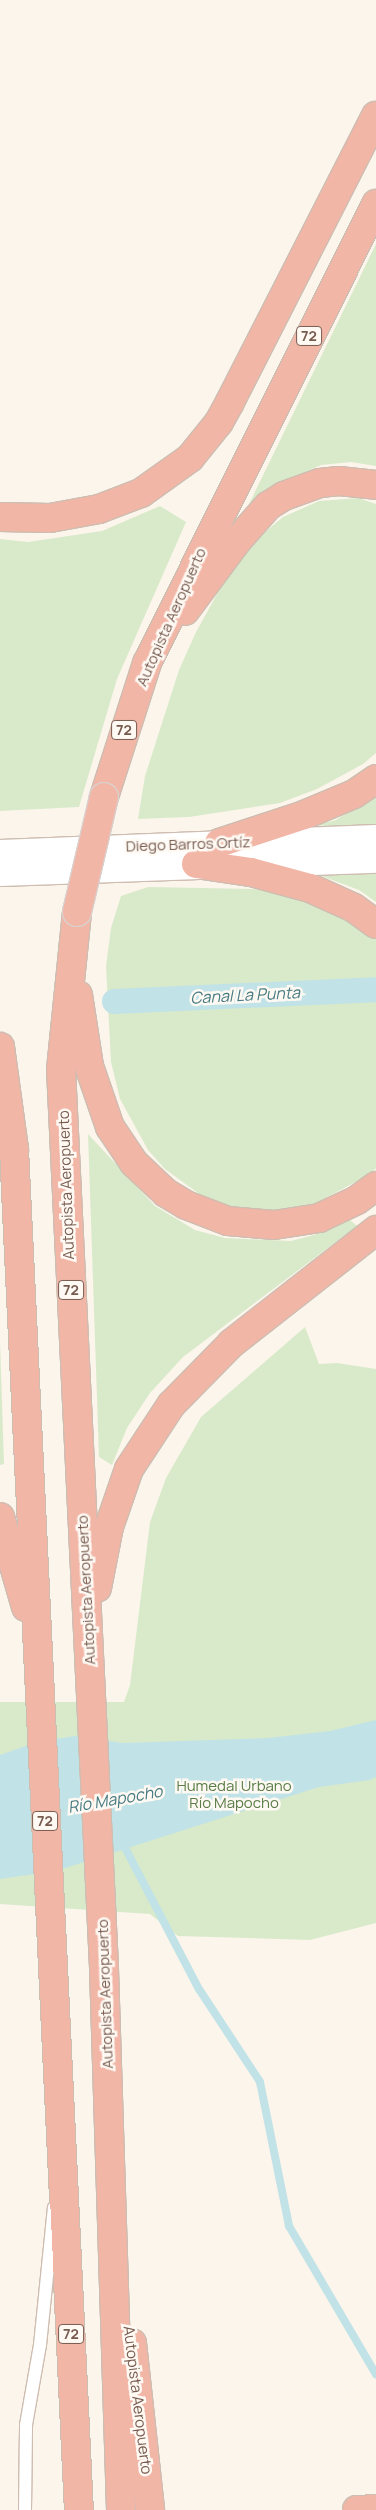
<!DOCTYPE html>
<html>
<head>
<meta charset="utf-8">
<style>
	body { margin:0 }
	#map { position:relative; width:376px; height:2510px; overflow:hidden; background:#fcf5ec; font-family:Manrope,sans-serif }
	div>[style] { position:absolute }
	[style*='--x'] { left:calc(var(--x)*1px); top:calc(var(--y)*1px); width:calc(var(--w)*1px); rotate:calc(var(--a)*1deg) }
	.green>* { inset:0; background:#d9eaca }
	.water>* { inset:0; background:#c1e2e6 }
	.stream>* { height:8px; margin:-4px; padding:0 4px; transform-origin:4px; border-radius:4px; background:#c1e2e6 }
	.canal>* { height:25px; margin:-12.5px; padding:0 12.5px; transform-origin:12.5px; border-radius:12.5px; background:#c1e2e6 }
	.roads { filter:drop-shadow(1px 0 #cebdb1) drop-shadow(-1px 0 #cebdb1) drop-shadow(0 1px #cebdb1) drop-shadow(0 -1px #cebdb1) }
	.lane>* { height:12px; margin:-6px; padding:0 6px; transform-origin:6px; border-radius:6px; background:#fff }
	.street>* { height:25px; margin:-12.5px; padding:0 12.5px; transform-origin:12.5px; border-radius:12.5px; background:#fff }
	.highway>* { height:28px; margin:-14px; padding:0 14px; transform-origin:14px; border-radius:14px; background:#f2b6a7 }
	.bridges { filter:drop-shadow(1px 0 #d9d1ce) drop-shadow(-1px 0 #d9d1ce) drop-shadow(0 1px #d9d1ce) drop-shadow(0 -1px #d9d1ce) }
	.highway-bridge>* { height:28px; margin:-14px; padding:0 14px; transform-origin:14px; border-radius:14px; background:#f2b6a7 }
	span { translate:-50% -50%; white-space:nowrap; text-align:center; line-height:1.15; -webkit-text-stroke:5px #fef9f3; paint-order:stroke }
	.shield-label span { padding:1px 4px; background:#fef9f3; border:1px solid; border-radius:4px; -webkit-text-stroke-width:0 }
	.shield-label { font-size:14px; color:#775b4f; font-weight:700 }
	.street-label { font-size:15px; color:#775b4f }
	.park-label { font-size:15px; color:#5a7c47 }
	.water-label { font-size:16px; color:#467b82; font-style:italic }
</style>
</head>
<body>
<div id="map">
	<div class="green">
		<i style="clip-path:polygon(376px 244px,376px 466px,351px 462px,321px 465px,270px 488px,249px 504px)"></i>
		<i style="clip-path:polygon(358px 498px,376px 504px,376px 753px,363px 764px,317px 789px,280px 803px,189px 817px,138px 819px,145px 776px,179px 670px,196px 632px,232px 567px,253px 542px,283px 517px,319px 501px)"></i>
		<i style="clip-path:polygon(160px 506px,186px 522px,117px 679px,79px 807px,0 811px,0 539px,28px 542px,102px 531px)"></i>
		<i style="clip-path:polygon(376px 793px,376px 824px,336px 827px,315px 825px,336px 820px)"></i>
		<i style="clip-path:polygon(376px 865px,376px 902px,359px 890px,308px 871px)"></i>
		<i style="clip-path:polygon(148px 887px,254px 889px,290px 895px,351px 917px,376px 939px,376px 1168px,371px 1174px,308px 1207px,270px 1211px,232px 1208px,202px 1196px,165px 1169px,148px 1150px,120px 1099px,111px 1062px,106px 966px,111px 928px,121px 896px)"></i>
		<i style="clip-path:polygon(88px 1134px,155px 1206px,195px 1230px,225px 1238px,291px 1241px,325px 1232px,349px 1219px,357px 1226px,183px 1357px,150px 1393px,127px 1428px,112px 1465px,99px 1457px)"></i>
		<i style="clip-path:polygon(305px 1327px,319px 1364px,337px 1363px,376px 1369px,376px 1923px,310px 1940px,178px 1936px,150px 1914px,0 1904px,0 1702px,124px 1702px,130px 1685px,150px 1522px,166px 1478px,201px 1417px)"></i>
		<i style="clip-path:polygon(0 1340px,4px 1464px,0 1465px)"></i>
	</div>
	<div class="water">
		<i style="clip-path:polygon(376px 1720px,376px 1777px,370px 1780px,319px 1787px,56px 1871px,0 1879px,0 1755px,37px 1742px,75px 1736px,123px 1743px,268px 1738px,330px 1731px)"></i>
	</div>
	<div class="stream">
		<i style="--x:122;--y:1842;--w:166;--a:62.4"></i>
		<i style="--x:199;--y:1989;--w:111;--a:56.7"></i>
		<i style="--x:260;--y:2082;--w:147;--a:78.6"></i>
		<i style="--x:289;--y:2226;--w:172;--a:59.6"></i>
	</div>
	<div class="canal">
		<i style="--x:114;--y:1001;--w:262;--a:-2.6"></i>
	</div>
	<div class="roads">
		<div class="lane">
			<i style="--x:25;--y:2510;--w:85;--a:-89.3"></i>
			<i style="--x:26;--y:2425;--w:81;--a:-80.1"></i>
			<i style="--x:40;--y:2345;--w:138;--a:-84.2"></i>
		</div>
		<div class="street">
			<i style="--x:0;--y:852;--w:376;--a:-2.3"></i>
			<i style="--x:0;--y:873;--w:376;--a:-2"></i>
		</div>
		<div class="highway">
			<i style="--x:0;--y:517;--w:50;--a:1.1"></i>
			<i style="--x:50;--y:518;--w:50;--a:-10.4"></i>
			<i style="--x:99;--y:509;--w:45;--a:-20.9"></i>
			<i style="--x:141;--y:493;--w:60;--a:-35.5"></i>
			<i style="--x:190;--y:458;--w:46;--a:-51.1"></i>
			<i style="--x:219;--y:422;--w:23;--a:-61"></i>
			<i style="--x:230;--y:402;--w:321;--a:-63"></i>
			<i style="--x:185;--y:611;--w:87;--a:-53.4"></i>
			<i style="--x:237;--y:541;--w:47;--a:-48.5"></i>
			<i style="--x:268;--y:506;--w:19;--a:-32"></i>
			<i style="--x:284;--y:496;--w:38;--a:-20"></i>
			<i style="--x:320;--y:483;--w:19;--a:-6"></i>
			<i style="--x:339;--y:481;--w:37;--a:6"></i>
			<i style="--x:104;--y:797;--w:141;--a:-72.2"></i>
			<i style="--x:147;--y:663;--w:513;--a:-63.48"></i>
			<i style="--x:219;--y:843;--w:89;--a:-18.2"></i>
			<i style="--x:304;--y:815;--w:54;--a:-22.8"></i>
			<i style="--x:354;--y:794;--w:27;--a:-34"></i>
			<i style="--x:196;--y:864;--w:56;--a:8.3"></i>
			<i style="--x:251;--y:872;--w:61;--a:15.2"></i>
			<i style="--x:310;--y:888;--w:48;--a:24.4"></i>
			<i style="--x:354;--y:908;--w:27;--a:36"></i>
			<i style="--x:77;--y:912;--w:158;--a:95.8"></i>
			<i style="--x:61;--y:1069;--w:901;--a:87.26"></i>
			<i style="--x:104;--y:1969;--w:541;--a:88.2"></i>
			<i style="--x:78;--y:995;--w:72;--a:81.2"></i>
			<i style="--x:89;--y:1066;--w:65;--a:71"></i>
			<i style="--x:110;--y:1127;--w:43;--a:56.3"></i>
			<i style="--x:134;--y:1163;--w:44;--a:43.2"></i>
			<i style="--x:166;--y:1193;--w:23;--a:31"></i>
			<i style="--x:186;--y:1205;--w:45;--a:20.9"></i>
			<i style="--x:228;--y:1221;--w:46;--a:5"></i>
			<i style="--x:274;--y:1225;--w:46;--a:-8.8"></i>
			<i style="--x:319;--y:1218;--w:42;--a:-25.3"></i>
			<i style="--x:357;--y:1200;--w:24;--a:-36"></i>
			<i style="--x:0;--y:1047;--w:103;--a:82.2"></i>
			<i style="--x:14;--y:1149;--w:1363;--a:87.27"></i>
			<i style="--x:0;--y:1517;--w:94;--a:73.9"></i>
			<i style="--x:97;--y:1588;--w:62;--a:-78.9"></i>
			<i style="--x:109;--y:1527;--w:61;--a:-71"></i>
			<i style="--x:129;--y:1469;--w:77;--a:-56.7"></i>
			<i style="--x:171;--y:1405;--w:87;--a:-45.5"></i>
			<i style="--x:232;--y:1343;--w:183;--a:-38.1"></i>
			<i style="--x:132;--y:2343;--w:168;--a:83.8"></i>
			<i style="--x:357;--y:2510;--w:19;--a:-3"></i>
		</div>
	</div>
	<div class="bridges">
		<div class="highway-bridge">
			<i style="--x:77;--y:912;--w:118;--a:-76.8"></i>
		</div>
	</div>
	<div class="shield-label">
		<span style="left:309px;top:336px">72</span>
		<span style="left:124px;top:730px">72</span>
		<span style="left:71px;top:1290px">72</span>
		<span style="left:45px;top:1821px">72</span>
		<span style="left:71px;top:2334px">72</span>
	</div>
	<div class="street-label">
		<span style="left:171px;top:617px;rotate:-66deg">Autopista Aeropuerto</span>
		<span style="left:188px;top:844px;rotate:-2deg">Diego Barros Ortíz</span>
		<span style="left:66px;top:1185px;rotate:-92deg">Autopista Aeropuerto</span>
		<span style="left:86px;top:1590px;rotate:-93deg">Autopista Aeropuerto</span>
		<span style="left:105px;top:1994px;rotate:-92deg">Autopista Aeropuerto</span>
		<span style="left:138px;top:2400px;rotate:83deg">Autopista Aeropuerto</span>
	</div>
	<div class="park-label">
		<span style="left:234px;top:1794px">Humedal Urbano<br>Río Mapocho</span>
	</div>
	<div class="water-label">
		<span style="left:245px;top:995px;rotate:-3deg">Canal La Punta</span>
		<span style="left:115px;top:1799px;rotate:-10deg">Río Mapocho</span>
	</div>
</div>
</body>
</html>
